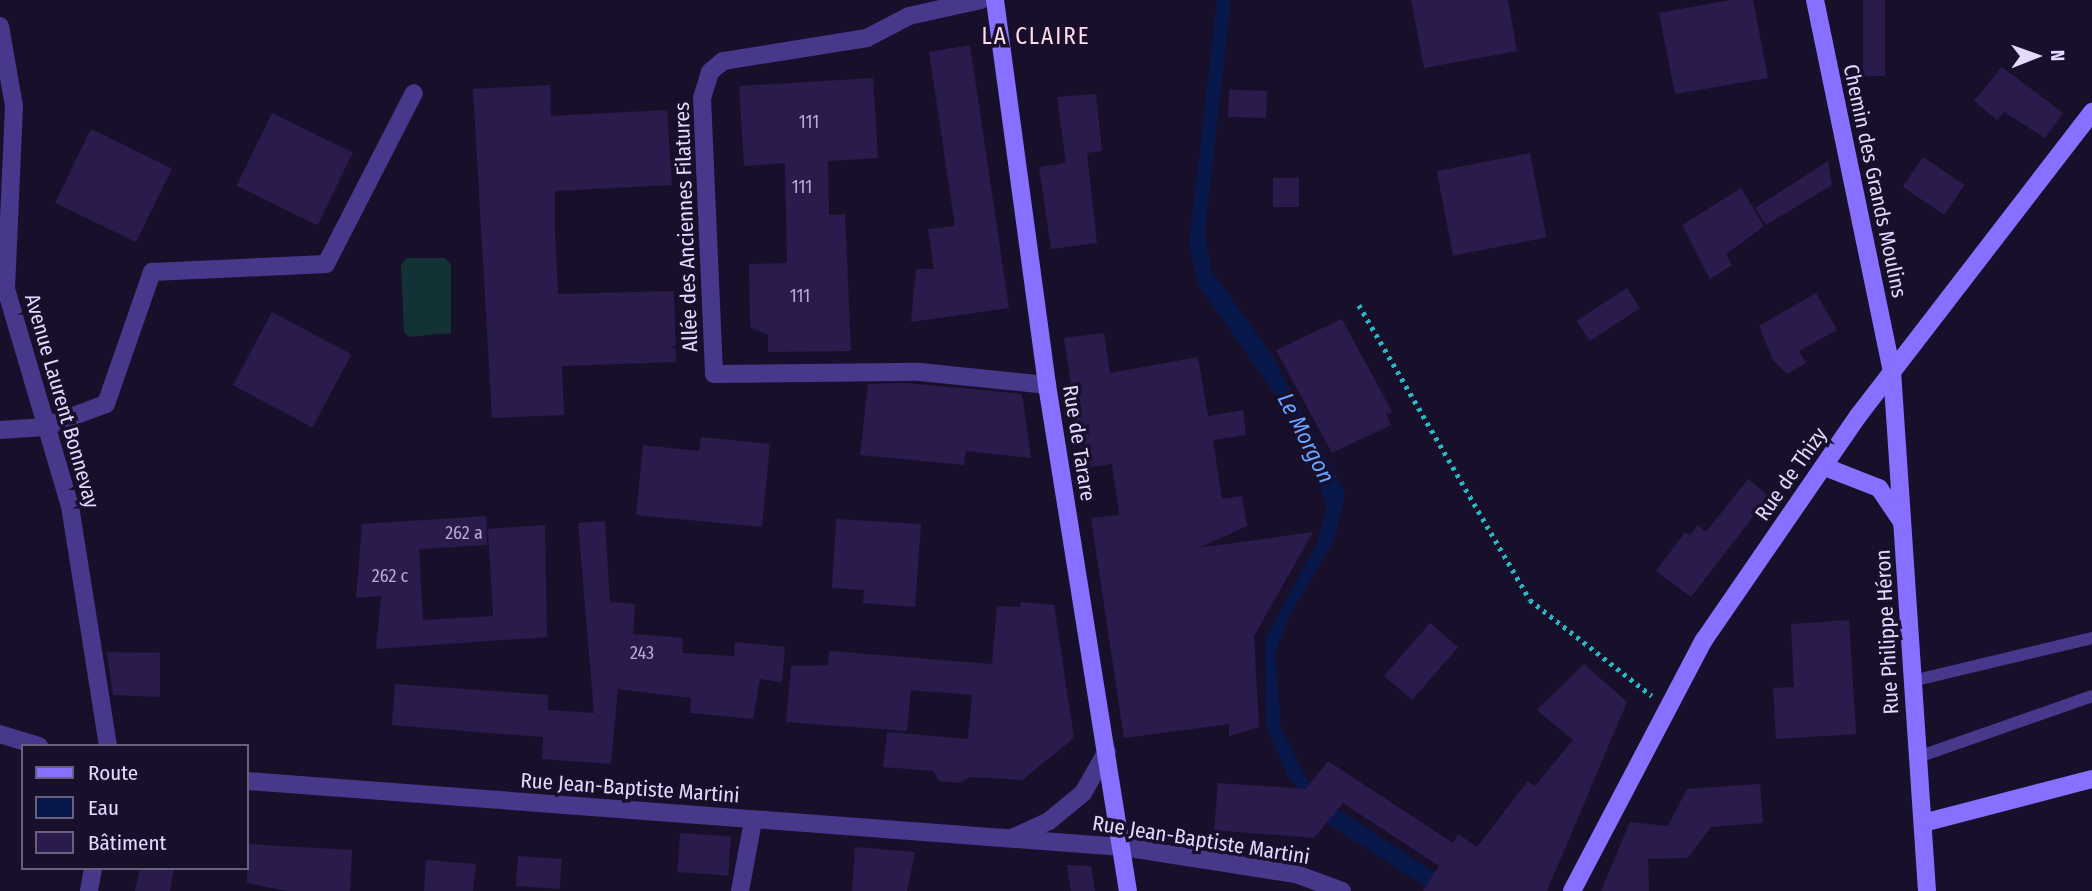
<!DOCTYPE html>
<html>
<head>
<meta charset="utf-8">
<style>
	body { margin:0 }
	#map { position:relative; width:2092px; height:891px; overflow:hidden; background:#180f2b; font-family:"Fira Sans Condensed",sans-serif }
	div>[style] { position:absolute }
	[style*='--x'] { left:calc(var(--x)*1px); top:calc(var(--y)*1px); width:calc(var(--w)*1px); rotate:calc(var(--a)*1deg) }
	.green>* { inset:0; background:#123235 }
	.water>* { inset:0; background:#08184b }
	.building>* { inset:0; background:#2b1b4d; transform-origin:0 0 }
	.path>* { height:4.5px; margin-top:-2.25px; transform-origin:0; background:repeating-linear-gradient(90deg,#2ab7c2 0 3.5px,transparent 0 8.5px) }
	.lane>* { height:12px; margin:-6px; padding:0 6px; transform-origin:6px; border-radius:6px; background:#47388c }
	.street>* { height:18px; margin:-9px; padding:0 9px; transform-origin:9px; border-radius:9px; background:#47388c }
	.secondary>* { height:18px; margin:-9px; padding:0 9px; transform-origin:9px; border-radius:9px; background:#8770ff }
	span { translate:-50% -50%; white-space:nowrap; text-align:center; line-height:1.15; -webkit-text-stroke:7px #180f2b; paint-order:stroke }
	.number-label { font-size:18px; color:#b5aad2 }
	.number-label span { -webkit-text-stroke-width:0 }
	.street-label { font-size:21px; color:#e3d9ff }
	.neighbourhood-label { font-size:23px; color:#ffdbed; letter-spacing:2px }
	.water-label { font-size:23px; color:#67a5ff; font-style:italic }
	.legend { position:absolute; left:21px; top:744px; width:228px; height:126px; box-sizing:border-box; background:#180f2b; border:2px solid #696080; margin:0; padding:9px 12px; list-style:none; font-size:21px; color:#e3d9ff }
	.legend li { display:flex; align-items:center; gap:14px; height:35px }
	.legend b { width:35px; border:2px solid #696080 }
	.north { position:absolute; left:2001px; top:21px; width:70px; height:70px; -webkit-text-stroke:5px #180f2b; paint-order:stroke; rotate:89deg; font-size:19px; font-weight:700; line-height:28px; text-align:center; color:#e3d9ff }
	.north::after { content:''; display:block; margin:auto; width:24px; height:32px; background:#e3d9ff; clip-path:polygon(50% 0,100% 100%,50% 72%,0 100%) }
</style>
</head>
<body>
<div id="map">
	<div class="green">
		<i style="clip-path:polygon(406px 258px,445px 258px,451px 265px,451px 333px,409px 337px,404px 332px,401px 265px)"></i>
	</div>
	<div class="water">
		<i style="clip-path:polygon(1217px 0,1231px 0,1205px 232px,1211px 270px,1272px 355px,1345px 493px,1335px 538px,1288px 618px,1275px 654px,1281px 728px,1306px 778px,1329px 803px,1462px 891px,1432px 891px,1327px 823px,1287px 775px,1266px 725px,1265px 639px,1317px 544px,1327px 507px,1299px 429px,1198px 284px,1189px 244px)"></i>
	</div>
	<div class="building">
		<i style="clip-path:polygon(1411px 0,1508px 0,1517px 51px,1424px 68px)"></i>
		<i style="clip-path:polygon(1730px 0,1753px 0,1768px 78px,1675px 94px,1659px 13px)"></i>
		<i style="left:1863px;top:0;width:22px;height:76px"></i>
		<i style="clip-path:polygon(970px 45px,1009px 308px,911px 322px,916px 269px,934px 269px,928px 229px,955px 226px,929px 52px)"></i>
		<i style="clip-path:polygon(2002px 67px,2063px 113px,2045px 138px,2004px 112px,1997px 120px,1974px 101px)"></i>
		<i style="clip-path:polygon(873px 78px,878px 158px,828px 161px,829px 215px,845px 214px,851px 351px,768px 352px,768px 335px,750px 327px,749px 264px,787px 263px,785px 163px,744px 166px,739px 86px)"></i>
		<i style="clip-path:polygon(550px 85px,551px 116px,667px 110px,672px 185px,555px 191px,555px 230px,558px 294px,674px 291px,676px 362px,562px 366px,564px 415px,492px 418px,473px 89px)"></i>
		<i style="left:1267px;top:91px;width:27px;height:38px;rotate:92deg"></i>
		<i style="clip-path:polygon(1096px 94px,1102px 151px,1087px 153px,1097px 243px,1051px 249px,1039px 167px,1066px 163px,1057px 97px)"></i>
		<i style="left:272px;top:113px;width:90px;height:81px;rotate:26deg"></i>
		<i style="left:91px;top:129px;width:90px;height:82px;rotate:26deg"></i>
		<i style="left:1530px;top:153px;width:86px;height:95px;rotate:79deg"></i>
		<i style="left:1923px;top:157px;width:50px;height:36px;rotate:34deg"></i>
		<i style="clip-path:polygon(1828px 161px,1832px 185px,1766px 225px,1755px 208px)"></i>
		<i style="left:1273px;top:178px;width:26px;height:29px"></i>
		<i style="clip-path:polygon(1741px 188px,1764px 226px,1726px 254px,1732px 265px,1710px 279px,1682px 225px)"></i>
		<i style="left:1627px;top:288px;width:24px;height:60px;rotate:57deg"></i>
		<i style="clip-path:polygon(1816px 293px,1837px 330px,1799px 351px,1806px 363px,1787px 374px,1773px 360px,1759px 326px)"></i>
		<i style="left:272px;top:312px;width:90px;height:83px;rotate:28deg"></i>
		<i style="clip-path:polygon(1342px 319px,1392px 412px,1386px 414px,1391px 425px,1332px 453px,1276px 350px)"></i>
		<i style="clip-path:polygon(1104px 333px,1110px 373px,1198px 357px,1208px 416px,1243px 410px,1246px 435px,1213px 440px,1222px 499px,1242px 496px,1247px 526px,1198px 548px,1313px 532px,1254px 636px,1259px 727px,1229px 736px,1229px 724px,1124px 738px,1091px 518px,1119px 515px,1116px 492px,1112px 464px,1084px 468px,1064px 338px)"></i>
		<i style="clip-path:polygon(907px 383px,1022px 394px,1031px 458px,966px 451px,964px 465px,860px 455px,868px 384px)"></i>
		<i style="clip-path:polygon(701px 437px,770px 444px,762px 527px,636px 515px,643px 445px,699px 451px)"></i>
		<i style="clip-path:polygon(1748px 479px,1769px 496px,1691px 597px,1656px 571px,1685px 532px,1690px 535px,1698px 525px,1706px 532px)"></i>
		<i style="clip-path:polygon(486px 516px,487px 545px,419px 549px,423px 620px,493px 616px,488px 529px,545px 525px,547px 637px,376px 649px,381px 596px,356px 598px,362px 524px)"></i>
		<i style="clip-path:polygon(836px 519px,921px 524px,915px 607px,863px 603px,864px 590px,832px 588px)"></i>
		<i style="clip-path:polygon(605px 521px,610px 602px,635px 604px,633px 634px,683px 638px,682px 653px,734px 656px,735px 642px,785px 647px,782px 682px,760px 679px,753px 719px,690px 713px,691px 698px,618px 689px,611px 764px,542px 759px,543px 737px,392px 725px,395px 684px,548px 695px,548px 710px,594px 713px,578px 523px)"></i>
		<i style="clip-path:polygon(1020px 602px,1054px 605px,1074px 738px,1022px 780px,970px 777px,960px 783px,939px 781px,933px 771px,883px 767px,887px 732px,968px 739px,972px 695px,911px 690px,907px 731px,786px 722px,791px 666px,828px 665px,829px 651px,992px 664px,997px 606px,1021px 607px)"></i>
		<i style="clip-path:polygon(1849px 620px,1856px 734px,1776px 739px,1773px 688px,1794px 687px,1791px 624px)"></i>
		<i style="left:1430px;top:623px;width:37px;height:70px;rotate:41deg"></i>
		<i style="clip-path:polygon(107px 652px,160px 653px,160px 697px,113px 695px)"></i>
		<i style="clip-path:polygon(1584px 664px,1627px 702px,1547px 891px,1423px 891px,1439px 866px,1343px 803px,1314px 838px,1214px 830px,1218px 783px,1306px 789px,1328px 761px,1453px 843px,1458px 834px,1477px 847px,1528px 781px,1535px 786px,1573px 740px,1537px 710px)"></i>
		<i style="clip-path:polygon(1760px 784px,1763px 823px,1711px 827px,1688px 858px,1648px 859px,1649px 891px,1601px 891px,1630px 822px,1668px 826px,1687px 789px)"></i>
		<i style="left:680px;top:833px;width:51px;height:39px;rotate:4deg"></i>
		<i style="clip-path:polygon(247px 844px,352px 850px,350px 891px,287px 891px,247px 883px)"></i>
		<i style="clip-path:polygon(855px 847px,915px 852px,907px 891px,852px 891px)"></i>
		<i style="left:518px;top:856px;width:44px;height:30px;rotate:4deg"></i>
		<i style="clip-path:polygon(426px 860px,476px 864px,473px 891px,424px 891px)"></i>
		<i style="clip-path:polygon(1067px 865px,1091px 866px,1095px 891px,1071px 891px)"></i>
		<i style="clip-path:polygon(140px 868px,174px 868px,170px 891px,135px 891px)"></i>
	</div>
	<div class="path">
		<i style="--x:1359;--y:305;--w:341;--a:59.9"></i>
		<i style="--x:1530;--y:600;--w:155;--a:38.2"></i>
	</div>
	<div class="lane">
		<i style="--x:1912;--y:681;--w:185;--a:-13.4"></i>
		<i style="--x:1918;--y:757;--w:184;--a:-19.3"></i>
	</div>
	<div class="street">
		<i style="--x:981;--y:0;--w:74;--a:167.5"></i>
		<i style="--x:909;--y:16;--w:47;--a:152.4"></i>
		<i style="--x:867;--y:38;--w:146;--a:170.9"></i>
		<i style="--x:723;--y:61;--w:17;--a:140"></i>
		<i style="--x:710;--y:72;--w:27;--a:107"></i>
		<i style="--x:702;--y:98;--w:276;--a:87.5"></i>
		<i style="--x:714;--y:374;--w:206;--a:-0.6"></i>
		<i style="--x:920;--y:372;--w:128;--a:5.8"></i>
		<i style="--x:0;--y:26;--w:81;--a:80.1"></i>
		<i style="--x:14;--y:106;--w:183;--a:92.5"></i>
		<i style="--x:6;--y:289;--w:226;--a:73.6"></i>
		<i style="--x:70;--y:506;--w:243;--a:81"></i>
		<i style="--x:0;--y:430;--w:44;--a:-3.9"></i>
		<i style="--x:44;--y:427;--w:66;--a:-20.4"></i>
		<i style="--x:106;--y:404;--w:140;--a:-70.8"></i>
		<i style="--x:152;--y:272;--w:174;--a:-2.6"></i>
		<i style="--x:326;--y:264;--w:192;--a:-62.8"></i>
		<i style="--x:0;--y:734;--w:41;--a:17.1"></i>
		<i style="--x:247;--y:781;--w:878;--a:4.31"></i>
		<i style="--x:1123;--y:847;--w:175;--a:8.9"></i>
		<i style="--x:1296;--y:874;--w:49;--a:20.3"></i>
		<i style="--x:1012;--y:838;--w:41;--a:-24.7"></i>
		<i style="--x:1049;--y:821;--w:44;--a:-39.5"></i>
		<i style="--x:1083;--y:793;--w:48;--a:-60.3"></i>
		<i style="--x:89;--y:891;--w:23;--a:-80"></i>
		<i style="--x:740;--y:891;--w:71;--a:-79.5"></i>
	</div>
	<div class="secondary">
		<i style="--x:995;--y:0;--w:388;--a:82.3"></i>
		<i style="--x:1047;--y:385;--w:512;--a:80.91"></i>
		<i style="--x:1815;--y:0;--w:379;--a:78.3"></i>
		<i style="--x:1892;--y:371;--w:521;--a:86.15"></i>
		<i style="--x:1825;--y:467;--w:58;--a:21.3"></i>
		<i style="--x:1879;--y:488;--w:40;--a:56"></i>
		<i style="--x:1923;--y:823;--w:175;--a:-14.6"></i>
		<i style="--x:1572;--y:891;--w:284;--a:-62.3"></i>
		<i style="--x:1704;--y:640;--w:272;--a:-55.5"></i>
		<i style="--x:1858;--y:416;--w:384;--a:-52.4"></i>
	</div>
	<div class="number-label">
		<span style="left:809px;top:122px">111</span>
		<span style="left:802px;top:187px">111</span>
		<span style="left:800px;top:296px">111</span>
		<span style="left:464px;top:533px">262 a</span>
		<span style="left:390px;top:576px">262 c</span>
		<span style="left:642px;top:653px">243</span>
	</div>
	<div class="street-label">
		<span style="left:1875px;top:181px;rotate:78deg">Chemin des Grands Moulins</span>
		<span style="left:686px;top:227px;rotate:-92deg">Allée des Anciennes Filatures</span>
		<span style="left:62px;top:401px;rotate:74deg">Avenue Laurent Bonnevay</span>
		<span style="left:1079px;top:443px;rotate:81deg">Rue de Tarare</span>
		<span style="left:1791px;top:474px;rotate:-55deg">Rue de Thizy</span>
		<span style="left:1887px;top:632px;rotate:-93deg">Rue Philippe Héron</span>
		<span style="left:630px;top:788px;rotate:4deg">Rue Jean-Baptiste Martini</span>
		<span style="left:1201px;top:840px;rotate:9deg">Rue Jean-Baptiste Martini</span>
	</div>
	<div class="neighbourhood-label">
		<span style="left:1036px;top:36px">LA CLAIRE</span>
	</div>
	<div class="water-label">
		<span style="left:1306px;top:438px;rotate:63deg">Le Morgon</span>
	</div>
	<ul class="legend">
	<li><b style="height:9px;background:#8770ff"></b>Route</li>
	<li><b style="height:19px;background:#08184b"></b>Eau</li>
	<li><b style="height:19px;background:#2b1b4d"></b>Bâtiment</li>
	</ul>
	<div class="north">N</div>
</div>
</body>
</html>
